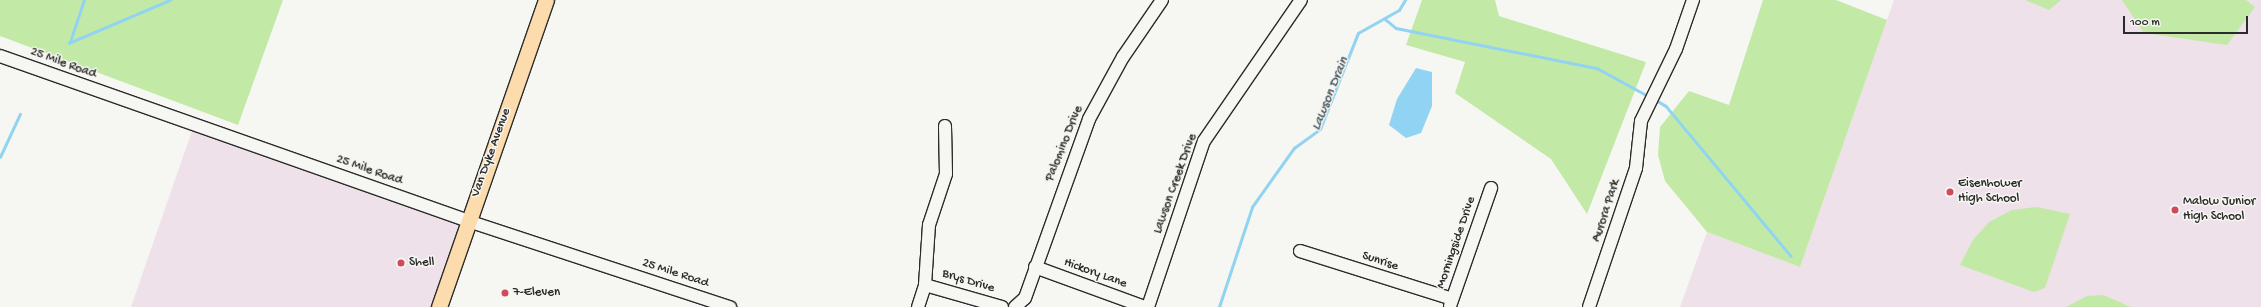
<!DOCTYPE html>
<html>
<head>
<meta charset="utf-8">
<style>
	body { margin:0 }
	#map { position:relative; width:2261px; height:307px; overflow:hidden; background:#f6f6f2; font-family:"Gochi Hand",sans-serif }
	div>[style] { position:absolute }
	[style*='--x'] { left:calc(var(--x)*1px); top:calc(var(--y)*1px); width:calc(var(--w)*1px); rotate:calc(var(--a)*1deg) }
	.built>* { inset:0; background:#eee1e9 }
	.green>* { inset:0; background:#c2eaa6 }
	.water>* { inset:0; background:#91d3f2 }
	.stream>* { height:2.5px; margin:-1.25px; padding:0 1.25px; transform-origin:1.25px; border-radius:1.25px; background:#91d3f2 }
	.roads { filter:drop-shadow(1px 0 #2b2b2b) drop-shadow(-1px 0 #2b2b2b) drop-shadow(0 1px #2b2b2b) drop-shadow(0 -1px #2b2b2b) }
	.minor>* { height:12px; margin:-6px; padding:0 6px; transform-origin:6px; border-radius:6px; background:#f6f6f2 }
	.major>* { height:15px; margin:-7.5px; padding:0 7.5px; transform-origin:7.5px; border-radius:7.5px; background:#fcdcac }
	.dots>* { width:11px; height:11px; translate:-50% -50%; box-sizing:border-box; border:2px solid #f6f6f2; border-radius:50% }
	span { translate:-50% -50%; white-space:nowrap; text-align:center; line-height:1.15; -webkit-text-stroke:3px #f6f6f2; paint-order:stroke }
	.street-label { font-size:13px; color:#2b2b2b }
	.poi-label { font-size:13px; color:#2b2b2b }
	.left { translate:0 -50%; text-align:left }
	.water-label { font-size:14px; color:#44555d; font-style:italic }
	.scale { position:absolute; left:2123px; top:16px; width:125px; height:18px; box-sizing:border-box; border:2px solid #2b2b2b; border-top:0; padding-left:5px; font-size:12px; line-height:14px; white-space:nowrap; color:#2b2b2b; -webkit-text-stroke:3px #f6f6f2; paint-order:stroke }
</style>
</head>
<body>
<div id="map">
	<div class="built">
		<i style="clip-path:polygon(1894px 0,2261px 0,2261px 307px,1680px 307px,1707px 232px,1800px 267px)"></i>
		<i style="clip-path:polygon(194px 125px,468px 221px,439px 307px,131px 307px)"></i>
	</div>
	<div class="green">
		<i style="clip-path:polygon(0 0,283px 0,238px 125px,0 36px)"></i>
		<i style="clip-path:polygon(1422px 0,1495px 0,1499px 16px,1646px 62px,1587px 214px,1551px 159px,1455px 93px,1465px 62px,1406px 45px)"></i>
		<i style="clip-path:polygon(1763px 0,1836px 0,1887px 20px,1800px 267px,1707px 232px,1665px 181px,1658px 155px,1660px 127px,1689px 91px,1729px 105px)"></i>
		<i style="clip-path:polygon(2025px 0,2061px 0,2049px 10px)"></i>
		<i style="clip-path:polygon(2122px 0,2246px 0,2255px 7px,2227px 45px,2144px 33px)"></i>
		<i style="clip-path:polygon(2037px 207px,2070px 214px,2045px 288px,2034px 292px,1960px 265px,1973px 240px,1989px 222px,2012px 210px)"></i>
		<i style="clip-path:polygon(2103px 295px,2131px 307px,2066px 307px,2087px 296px)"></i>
	</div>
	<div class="water">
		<i style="clip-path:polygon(1416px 68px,1432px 72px,1432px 106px,1421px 133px,1406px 138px,1389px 125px,1397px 99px)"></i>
	</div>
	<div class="stream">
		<i style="--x:1385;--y:19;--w:14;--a:39"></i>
		<i style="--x:1396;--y:28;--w:205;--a:11.3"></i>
		<i style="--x:1597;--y:68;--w:60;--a:28.7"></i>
		<i style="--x:70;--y:42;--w:44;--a:-71.6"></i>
		<i style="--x:69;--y:43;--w:110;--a:-23.1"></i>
		<i style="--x:1656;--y:100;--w:12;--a:31"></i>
		<i style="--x:1666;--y:106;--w:195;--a:50.2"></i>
		<i style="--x:0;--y:157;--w:47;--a:-65.1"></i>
		<i style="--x:1219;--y:307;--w:105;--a:-71.7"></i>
		<i style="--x:1252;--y:207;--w:72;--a:-54.6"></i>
		<i style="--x:1294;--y:148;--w:32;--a:-36"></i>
		<i style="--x:1320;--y:129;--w:103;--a:-68.4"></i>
		<i style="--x:1358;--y:33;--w:47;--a:-29.3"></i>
		<i style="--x:1399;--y:10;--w:12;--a:-59"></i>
	</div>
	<div class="roads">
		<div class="minor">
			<i style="--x:0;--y:56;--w:496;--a:19.4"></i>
			<i style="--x:468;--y:221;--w:276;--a:18.2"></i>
			<i style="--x:1300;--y:251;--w:159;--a:17.5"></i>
			<i style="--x:1035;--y:267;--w:117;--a:20"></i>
			<i style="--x:925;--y:285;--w:80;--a:15.9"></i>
			<i style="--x:1450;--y:306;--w:125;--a:-70.8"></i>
			<i style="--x:918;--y:307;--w:23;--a:-72"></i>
			<i style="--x:925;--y:285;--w:60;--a:-86.2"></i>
			<i style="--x:929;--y:225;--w:54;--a:-71.6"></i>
			<i style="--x:946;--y:174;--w:48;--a:-91.2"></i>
			<i style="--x:1015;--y:307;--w:13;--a:-42"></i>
			<i style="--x:1025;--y:298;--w:190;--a:-70.3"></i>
			<i style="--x:1089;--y:119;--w:71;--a:-61.3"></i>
			<i style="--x:1123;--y:57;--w:69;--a:-55.6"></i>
			<i style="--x:1148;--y:307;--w:175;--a:-71.4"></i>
			<i style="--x:1204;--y:141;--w:171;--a:-55.5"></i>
			<i style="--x:1589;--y:307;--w:147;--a:-71.3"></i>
			<i style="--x:1636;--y:168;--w:47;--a:-83.9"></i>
			<i style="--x:1641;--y:121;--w:80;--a:-64.1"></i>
			<i style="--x:1676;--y:49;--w:52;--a:-70.9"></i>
		</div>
		<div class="major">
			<i style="--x:439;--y:307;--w:325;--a:-70.8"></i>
		</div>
	</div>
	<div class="dots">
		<i style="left:1950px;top:192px;background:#d1495b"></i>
		<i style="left:2175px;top:210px;background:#d1495b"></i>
		<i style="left:401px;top:263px;background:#d1495b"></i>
		<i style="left:505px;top:293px;background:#d1495b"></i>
	</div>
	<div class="street-label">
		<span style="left:63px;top:64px;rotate:20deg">25 Mile Road</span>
		<span style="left:1065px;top:144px;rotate:-68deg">Palomino Drive</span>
		<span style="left:492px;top:153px;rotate:-70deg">Van Dyke Avenue</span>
		<span style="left:369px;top:171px;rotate:19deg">25 Mile Road</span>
		<span style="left:1176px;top:184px;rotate:-70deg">Lawson Creek Drive</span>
		<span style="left:1607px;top:211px;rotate:-72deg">Aurora Park</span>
		<span style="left:1457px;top:243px;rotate:-71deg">Morningside Drive</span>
		<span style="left:1380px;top:262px;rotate:18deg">Sunrise</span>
		<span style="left:675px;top:274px;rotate:18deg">25 Mile Road</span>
		<span style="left:1095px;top:274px;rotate:20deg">Hickory Lane</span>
		<span style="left:968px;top:282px;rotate:17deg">Brys Drive</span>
	</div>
	<div class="poi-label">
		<span class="left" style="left:1958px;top:192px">Eisenhower<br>High School</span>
		<span class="left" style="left:2183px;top:210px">Malow Junior<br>High School</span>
		<span class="left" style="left:409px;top:263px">Shell</span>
		<span class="left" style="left:513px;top:293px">7-Eleven</span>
	</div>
	<div class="water-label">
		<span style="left:1331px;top:94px;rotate:-68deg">Lawson Drain</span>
	</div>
	<div class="scale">100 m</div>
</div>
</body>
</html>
